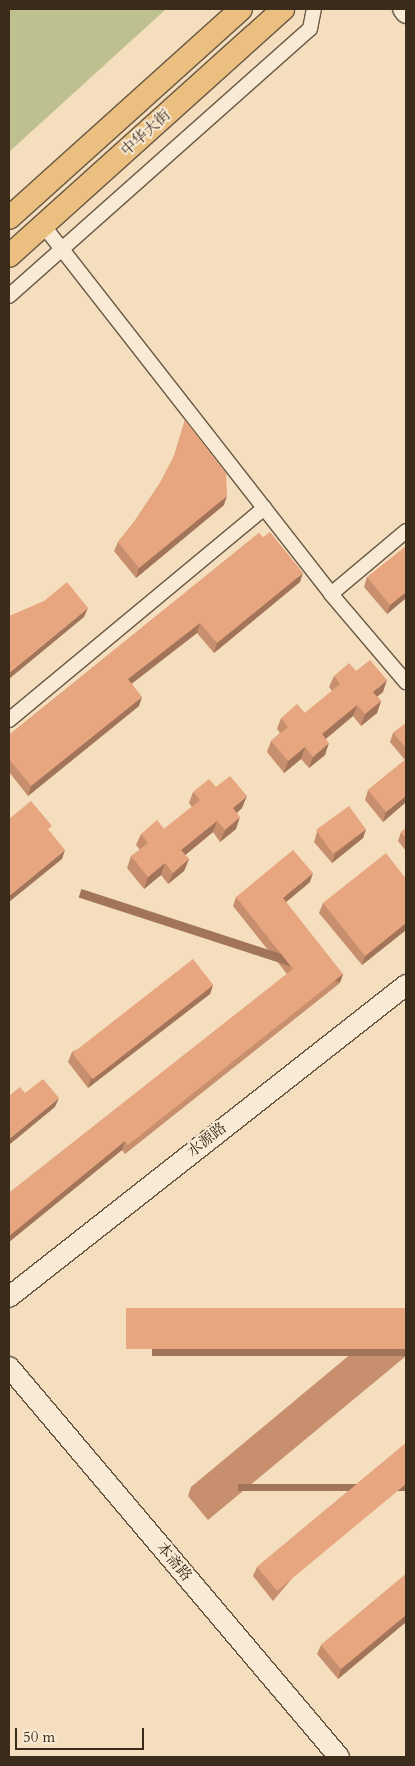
<!DOCTYPE html>
<html>
<head>
<meta charset="utf-8">
<style>
	body { margin:0 }
	#map { position:relative; width:415px; height:1766px; overflow:hidden; background:#f4debe; font-family:Cardo,"Noto Serif SC",serif }
	div>[style] { position:absolute }
	[style*='--x'] { left:calc(var(--x)*1px); top:calc(var(--y)*1px); width:calc(var(--w)*1px); rotate:calc(var(--a)*1deg) }
	.green>* { inset:0; background:#bfc08f }
	.roads { filter:drop-shadow(1px 0 #695844) drop-shadow(-1px 0 #695844) drop-shadow(0 1px #695844) drop-shadow(0 -1px #695844) }
	.street>* { height:14px; margin:-7px; padding:0 7px; transform-origin:7px; border-radius:7px; background:#f8ead5 }
	.secondary>* { height:20px; margin:-10px; padding:0 10px; transform-origin:10px; border-radius:10px; background:#f8ead5 }
	.primary>* { height:22px; margin:-11px; padding:0 11px; transform-origin:11px; border-radius:11px; background:#eabf7f }
	.wall>* { inset:0; background:#c78f6d }
	.shaded-wall>* { inset:0; background:#a27459; transform-origin:0 0 }
	.building>* { inset:0; background:#e7a67f; transform-origin:0 0 }
	span { translate:-50% -50%; white-space:nowrap; text-align:center; line-height:1.15; -webkit-text-stroke:4px #f8ead5; paint-order:stroke }
	.street-label { font-size:15px; color:#3b2b1b }
	.frame { position:absolute; inset:0; border:10px solid #3b2b1b; pointer-events:none }
	.scale { position:absolute; left:15px; top:1728px; width:129px; height:22px; box-sizing:border-box; border:2px solid #3b2b1b; border-top:0; padding-left:6px; font-size:15px; line-height:18px; white-space:nowrap; color:#3b2b1b; -webkit-text-stroke:4px #f8ead5; paint-order:stroke }
</style>
</head>
<body>
<div id="map">
	<div class="green">
		<i style="clip-path:polygon(9px 9px,166px 9px,9px 152px)"></i>
	</div>
	<div class="roads">
		<div class="street">
			<i style="--x:43;--y:225;--w:468;--a:52"></i>
			<i style="--x:331;--y:594;--w:116;--a:49.6"></i>
			<i style="--x:9;--y:296;--w:402;--a:-41.6"></i>
			<i style="--x:310;--y:29;--w:20;--a:-79"></i>
			<i style="--x:331;--y:594;--w:98;--a:-40"></i>
			<i style="--x:9;--y:720;--w:332;--a:-39.7"></i>
		</div>
		<div class="secondary">
			<i style="--x:403;--y:9;--w:5;--a:53"></i>
			<i style="--x:9;--y:1297;--w:505;--a:-38.16"></i>
			<i style="--x:9;--y:1367;--w:511;--a:49.76"></i>
		</div>
		<div class="primary">
			<i style="--x:9;--y:218;--w:312;--a:-42"></i>
			<i style="--x:9;--y:256;--w:369;--a:-42"></i>
		</div>
	</div>
	<div class="wall">
		<i style="clip-path:polygon(185px 420px,224px 505px,136px 578px,114px 551px,118px 542px,134px 522px,160px 483px,174px 456px)"></i>
		<i style="clip-path:polygon(259px 533px,300px 582px,214px 653px,197px 633px,132px 683px,139px 706px,28px 796px,9px 772px,9px 735px)"></i>
		<i style="clip-path:polygon(367px 577px,406px 598px,387px 614px,364px 587px)"></i>
		<i style="clip-path:polygon(356px 671px,383px 692px,377px 696px,381px 701px,377px 713px,361px 726px,353px 716px,326px 739px,325px 755px,309px 768px,301px 759px,284px 773px,267px 752px,271px 741px,280px 733px,277px 729px,281px 718px,305px 713px,332px 691px,329px 687px,334px 676px)"></i>
		<i style="clip-path:polygon(406px 723px,406px 802px,383px 822px,365px 800px,368px 790px,405px 760px,390px 742px,393px 733px)"></i>
		<i style="clip-path:polygon(216px 787px,242px 808px,237px 813px,236px 829px,220px 842px,213px 832px,185px 855px,189px 859px,184px 871px,168px 884px,161px 875px,144px 889px,127px 868px,131px 856px,140px 850px,136px 845px,141px 834px,164px 829px,192px 807px,189px 803px,193px 792px)"></i>
		<i style="clip-path:polygon(406px 828px,406px 851px,398px 841px,401px 832px)"></i>
		<i style="clip-path:polygon(366px 829px,363px 838px,332px 863px,314px 842px,317px 832px)"></i>
		<i style="clip-path:polygon(406px 879px,406px 930px,362px 965px,319px 913px,323px 903px)"></i>
		<i style="clip-path:polygon(310px 882px,286px 902px,340px 983px,125px 1154px,122px 1150px,9px 1242px,9px 1193px,287px 974px,233px 906px,236px 897px)"></i>
		<i style="clip-path:polygon(213px 985px,210px 994px,88px 1088px,68px 1062px,72px 1052px)"></i>
		<i style="clip-path:polygon(406px 1308px,406px 1356px,208px 1520px,188px 1496px,191px 1487px)"></i>
		<i style="clip-path:polygon(406px 1443px,273px 1601px,253px 1576px,257px 1567px)"></i>
		<i style="clip-path:polygon(406px 1574px,406px 1622px,338px 1679px,317px 1654px,321px 1645px)"></i>
	</div>
	<div class="shaded-wall">
		<i style="clip-path:polygon(227px 496px,224px 505px,136px 578px,139px 568px)"></i>
		<i style="clip-path:polygon(303px 573px,300px 582px,214px 653px,217px 643px)"></i>
		<i style="clip-path:polygon(406px 592px,406px 598px,387px 614px,390px 605px)"></i>
		<i style="clip-path:polygon(88px 608px,84px 617px,9px 679px,9px 673px)"></i>
		<i style="clip-path:polygon(200px 623px,197px 633px,125px 689px,128px 679px)"></i>
		<i style="clip-path:polygon(387px 680px,383px 692px,369px 703px,373px 692px)"></i>
		<i style="clip-path:polygon(142px 697px,139px 706px,28px 796px,31px 786px)"></i>
		<i style="clip-path:polygon(381px 701px,377px 713px,361px 726px,365px 714px)"></i>
		<i style="clip-path:polygon(357px 705px,353px 716px,317px 746px,322px 734px)"></i>
		<i style="clip-path:polygon(329px 743px,325px 755px,309px 768px,313px 757px)"></i>
		<i style="clip-path:polygon(305px 747px,301px 759px,284px 773px,288px 761px)"></i>
		<i style="clip-path:polygon(247px 796px,242px 808px,228px 820px,233px 808px)"></i>
		<i style="clip-path:polygon(406px 796px,406px 802px,383px 822px,386px 812px)"></i>
		<i style="clip-path:polygon(240px 817px,236px 829px,220px 842px,225px 830px)"></i>
		<i style="clip-path:polygon(217px 821px,213px 832px,177px 862px,181px 850px)"></i>
		<i style="clip-path:polygon(366px 829px,363px 838px,332px 863px,335px 854px)"></i>
		<i style="clip-path:polygon(65px 850px,62px 859px,9px 902px,9px 896px)"></i>
		<i style="clip-path:polygon(189px 859px,184px 871px,168px 884px,173px 873px)"></i>
		<i style="clip-path:polygon(165px 863px,161px 875px,144px 889px,148px 877px)"></i>
		<i style="clip-path:polygon(313px 873px,310px 882px,279px 908px,283px 898px)"></i>
		<i style="clip-path:polygon(406px 923px,406px 930px,362px 965px,365px 956px)"></i>
		<i style="left:343px;top:974px;width:9px;height:275px;rotate:108deg"></i>
		<i style="clip-path:polygon(213px 985px,210px 994px,88px 1088px,91px 1078px)"></i>
		<i style="clip-path:polygon(59px 1098px,55px 1107px,9px 1145px,9px 1139px)"></i>
		<i style="clip-path:polygon(125px 1141px,122px 1150px,9px 1242px,9px 1236px)"></i>
		<i style="left:406px;top:1349px;width:7px;height:254px;rotate:90deg"></i>
		<i style="left:406px;top:1484px;width:7px;height:168px;rotate:90deg"></i>
		<i style="clip-path:polygon(406px 1615px,406px 1622px,338px 1679px,341px 1669px)"></i>
	</div>
	<div class="building">
		<i style="clip-path:polygon(185px 420px,226px 473px,227px 496px,139px 568px,118px 542px,134px 522px,160px 483px,175px 454px)"></i>
		<i style="clip-path:polygon(270px 532px,303px 573px,217px 643px,200px 623px,128px 679px,142px 697px,31px 786px,9px 759px,9px 735px,259px 533px,263px 537px)"></i>
		<i style="clip-path:polygon(406px 546px,406px 592px,390px 605px,367px 577px)"></i>
		<i style="clip-path:polygon(67px 582px,88px 608px,9px 673px,9px 616px,44px 601px)"></i>
		<i style="clip-path:polygon(370px 660px,387px 680px,373px 692px,381px 701px,365px 714px,357px 705px,322px 734px,329px 743px,313px 757px,305px 747px,288px 761px,271px 741px,288px 727px,281px 718px,297px 704px,305px 713px,340px 684px,334px 676px,349px 663px,356px 671px)"></i>
		<i style="clip-path:polygon(406px 723px,406px 748px,393px 733px)"></i>
		<i style="clip-path:polygon(406px 759px,406px 796px,386px 812px,368px 790px)"></i>
		<i style="clip-path:polygon(230px 776px,247px 796px,233px 808px,240px 817px,225px 830px,217px 821px,181px 850px,189px 859px,173px 873px,165px 863px,148px 877px,131px 856px,148px 843px,141px 834px,157px 820px,164px 829px,200px 800px,193px 792px,209px 779px,216px 787px)"></i>
		<i style="clip-path:polygon(31px 801px,52px 826px,48px 829px,65px 850px,9px 896px,9px 819px)"></i>
		<i style="left:349px;top:806px;width:29px;height:41px;rotate:54deg"></i>
		<i style="clip-path:polygon(406px 828px,406px 838px,401px 832px)"></i>
		<i style="clip-path:polygon(293px 850px,313px 873px,283px 898px,343px 974px,128px 1145px,125px 1141px,9px 1236px,9px 1193px,293px 969px,236px 897px)"></i>
		<i style="clip-path:polygon(386px 853px,406px 879px,406px 923px,365px 956px,323px 903px)"></i>
		<i style="left:193px;top:959px;width:33px;height:153px;rotate:52deg"></i>
		<i style="clip-path:polygon(43px 1079px,59px 1098px,9px 1139px,9px 1096px,20px 1087px,25px 1093px)"></i>
		<i style="left:406px;top:1308px;width:41px;height:280px;rotate:90deg"></i>
		<i style="clip-path:polygon(406px 1443px,406px 1484px,277px 1591px,257px 1567px)"></i>
		<i style="clip-path:polygon(406px 1574px,406px 1615px,341px 1669px,321px 1645px)"></i>
	</div>
	<div class="street-label">
		<span style="left:146px;top:133px;rotate:-42deg">中华大街</span>
		<span style="left:207px;top:1140px;rotate:-38deg">水源路</span>
		<span style="left:174px;top:1562px;rotate:50deg">本斋路</span>
	</div>
	<div class="frame"></div>
	<div class="scale">50 m</div>
</div>
</body>
</html>
